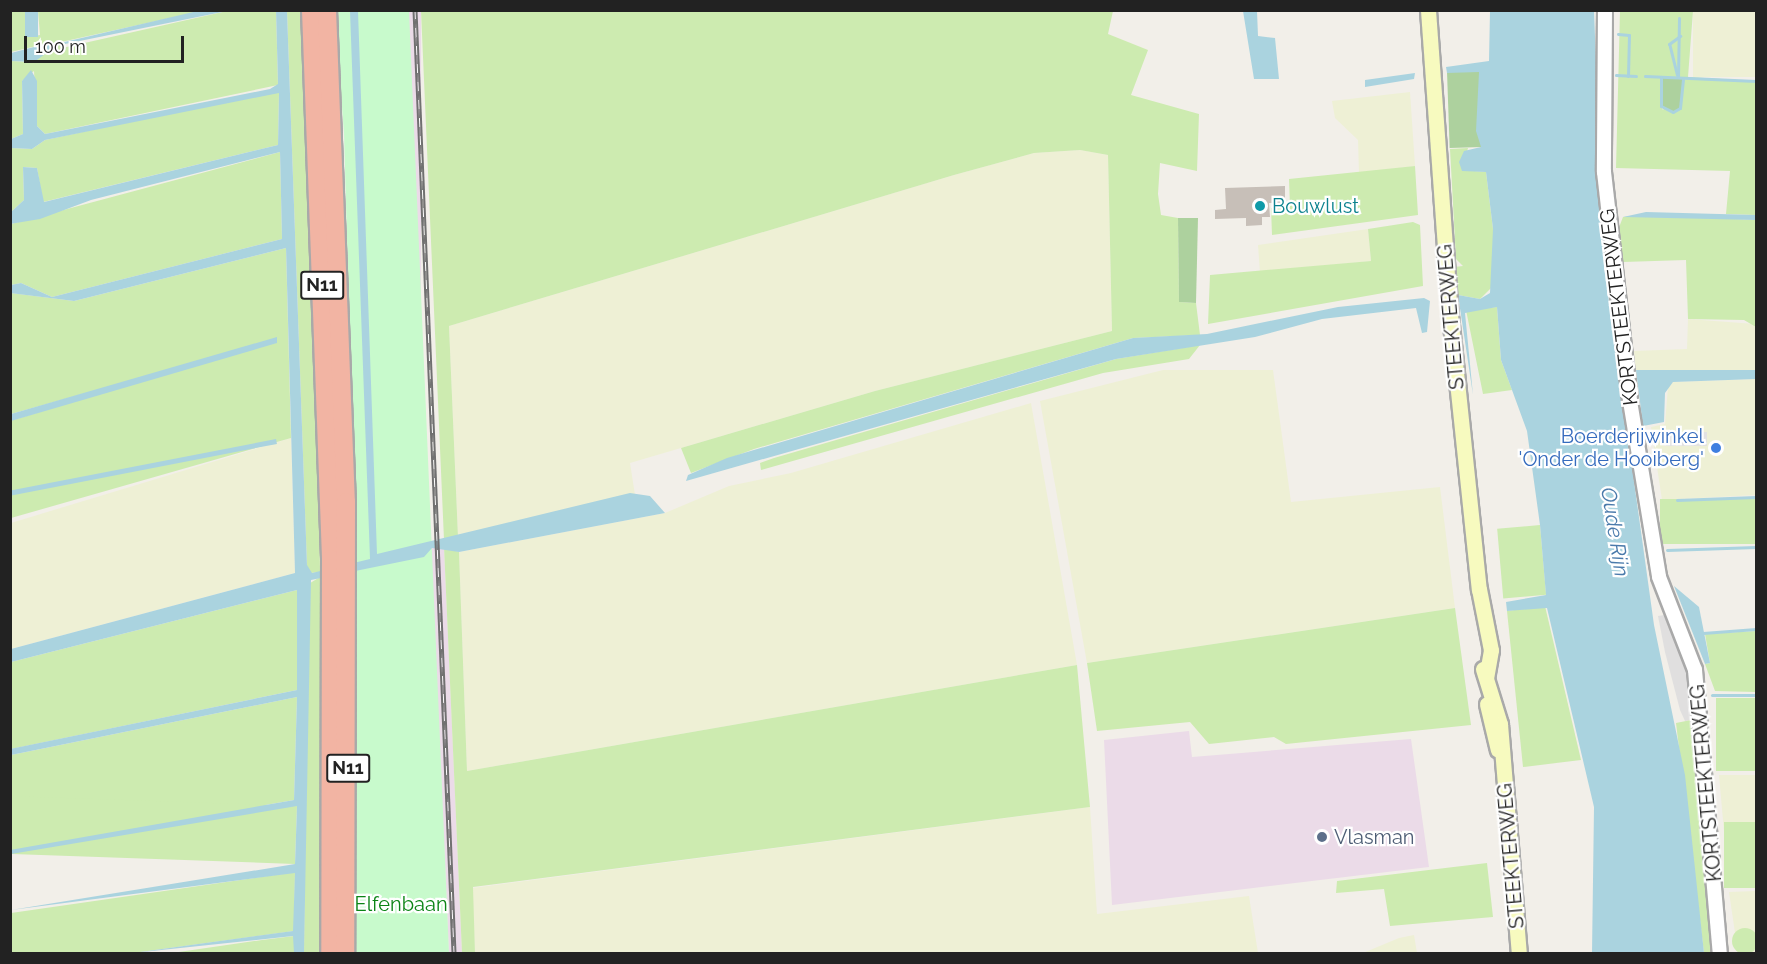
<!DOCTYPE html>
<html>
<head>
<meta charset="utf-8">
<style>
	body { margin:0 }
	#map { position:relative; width:1767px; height:964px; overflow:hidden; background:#f2efe9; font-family:Raleway,sans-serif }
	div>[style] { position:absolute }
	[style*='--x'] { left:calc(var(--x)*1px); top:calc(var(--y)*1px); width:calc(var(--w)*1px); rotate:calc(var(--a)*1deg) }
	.residential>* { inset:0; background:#e0dfdf }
	.industrial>* { inset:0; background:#ebdbe8; transform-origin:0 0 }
	.farmland>* { inset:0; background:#eef0d5; transform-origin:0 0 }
	.grass>* { inset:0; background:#cdebb0; transform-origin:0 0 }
	.round { border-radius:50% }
	.forest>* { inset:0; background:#add19e; transform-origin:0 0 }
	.park>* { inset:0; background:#c8facc }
	.parking>* { inset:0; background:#e2e2e2; transform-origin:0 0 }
	.water>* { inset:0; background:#aad3df; transform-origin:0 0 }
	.stream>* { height:3px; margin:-1.5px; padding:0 1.5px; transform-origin:1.5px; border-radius:1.5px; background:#aad3df }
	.building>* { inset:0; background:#c7bfb8 }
	.roads { filter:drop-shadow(2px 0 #a9a9a9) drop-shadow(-2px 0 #a9a9a9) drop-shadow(0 2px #a9a9a9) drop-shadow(0 -2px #a9a9a9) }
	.tertiary>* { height:14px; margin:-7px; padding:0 7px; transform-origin:7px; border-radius:7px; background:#fff }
	.secondary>* { height:15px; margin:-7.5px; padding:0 7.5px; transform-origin:7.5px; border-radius:7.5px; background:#f7fabf }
	.trunk>* { height:18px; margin:-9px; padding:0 9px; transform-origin:9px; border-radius:9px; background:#f2b4a3 }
	.rail>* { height:5px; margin-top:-2.5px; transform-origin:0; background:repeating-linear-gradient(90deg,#fff 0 9px,#707070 0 18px); box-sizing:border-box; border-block:2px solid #707070 }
	.dots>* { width:16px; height:16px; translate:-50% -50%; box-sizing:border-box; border:3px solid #fff; border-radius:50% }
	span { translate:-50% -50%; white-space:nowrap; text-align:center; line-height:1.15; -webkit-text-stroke:4.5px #fff; paint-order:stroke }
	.shield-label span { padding:2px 4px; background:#fff; border:2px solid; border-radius:4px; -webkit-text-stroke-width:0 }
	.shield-label { font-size:18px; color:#222; font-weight:700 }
	.culture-label { font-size:20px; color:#0d838f }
	.left { translate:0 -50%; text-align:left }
	.street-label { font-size:20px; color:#222 }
	.shop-label { font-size:20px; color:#366cbe }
	.right { translate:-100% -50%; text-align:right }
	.service-label { font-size:20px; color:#4e5e75 }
	.park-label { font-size:20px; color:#0c8416 }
	.water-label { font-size:21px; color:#4a7aab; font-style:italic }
	.frame { position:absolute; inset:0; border:12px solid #222; pointer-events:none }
	.scale { position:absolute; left:24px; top:36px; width:160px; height:27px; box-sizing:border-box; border:3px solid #222; border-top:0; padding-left:8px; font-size:18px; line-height:21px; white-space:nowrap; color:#222; -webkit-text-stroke:4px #fff; paint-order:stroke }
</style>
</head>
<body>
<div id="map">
	<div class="residential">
		<i style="clip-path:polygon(1671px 614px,1687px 657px,1696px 719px,1685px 721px,1680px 710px,1665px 652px,1658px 616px)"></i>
	</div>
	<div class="industrial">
		<i style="left:409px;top:11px;width:12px;height:529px"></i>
		<i style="clip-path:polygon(444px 547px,455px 793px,462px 953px,449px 953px,435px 647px,431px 548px)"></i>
		<i style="clip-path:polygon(1189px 731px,1192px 757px,1411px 739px,1429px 867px,1112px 905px,1104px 740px)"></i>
	</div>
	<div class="farmland">
		<i style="left:1693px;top:11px;width:63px;height:66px"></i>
		<i style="clip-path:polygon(1410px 92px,1415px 166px,1359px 173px,1358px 140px,1335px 118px,1332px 101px)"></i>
		<i style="clip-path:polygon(1080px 150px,1108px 155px,1112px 331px,875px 391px,630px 463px,635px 495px,458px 537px,449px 326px,954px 175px,1034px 153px)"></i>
		<i style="clip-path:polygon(1368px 229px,1371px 261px,1260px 272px,1258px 245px)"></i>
		<i style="clip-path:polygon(1688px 319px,1755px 324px,1756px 370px,1636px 370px,1634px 351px,1687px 349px)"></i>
		<i style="clip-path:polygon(1163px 370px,1273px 370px,1291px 502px,1440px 487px,1455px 608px,1087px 663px,1040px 401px)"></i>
		<i style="clip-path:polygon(1756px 379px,1756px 495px,1662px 500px,1651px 427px,1665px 424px,1668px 387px,1673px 382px)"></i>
		<i style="clip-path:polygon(1031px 403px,1077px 665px,467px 771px,459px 552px,665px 513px,729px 486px,791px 473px)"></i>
		<i style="clip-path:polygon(291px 438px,295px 573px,11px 649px,11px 523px)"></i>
		<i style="clip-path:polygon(1719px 775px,1756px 775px,1756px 888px,1729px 888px)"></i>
		<i style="clip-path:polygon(1090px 807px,1097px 914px,1249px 896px,1258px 953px,475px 953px,472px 888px)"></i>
		<i style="clip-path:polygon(1756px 891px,1756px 953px,1738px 953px,1729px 892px)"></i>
		<i style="clip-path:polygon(1414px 935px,1417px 953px,1363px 953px,1399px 938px)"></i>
	</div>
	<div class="grass">
		<i style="clip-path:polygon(11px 11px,25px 11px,28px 37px,40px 35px,38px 11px,202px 11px,61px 42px,62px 48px,227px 11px,276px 11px,278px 85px,45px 134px,37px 126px,34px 71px,22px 81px,23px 134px,11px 139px,11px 61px,31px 62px,52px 49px,49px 43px,11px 52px)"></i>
		<i style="clip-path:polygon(287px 11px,302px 11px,317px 352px,320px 572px,311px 573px,307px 566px)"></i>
		<i style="clip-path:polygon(421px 11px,1113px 11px,1108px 34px,1148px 50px,1131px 95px,1199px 114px,1197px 171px,1160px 163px,1158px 194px,1161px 215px,1178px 218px,1179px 302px,1196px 303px,1200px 335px,1133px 338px,754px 449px,691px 473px,681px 448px,875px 391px,1112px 331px,1108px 155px,1080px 150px,1034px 153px,954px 175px,449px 326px,458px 537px,444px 540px)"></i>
		<i style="clip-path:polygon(evenodd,1620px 11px,1693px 11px,1688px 77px,1756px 81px,1756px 215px,1726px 214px,1730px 171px,1616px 168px,1620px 11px,1661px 77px,1683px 77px,1663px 110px,1661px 106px,1661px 77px)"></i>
		<i style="clip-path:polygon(274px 91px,279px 93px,278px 145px,43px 202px,37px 168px,23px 167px,24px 200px,11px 212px,11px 148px,32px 149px,45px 140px)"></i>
		<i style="clip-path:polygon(1468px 148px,1462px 170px,1486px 172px,1493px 229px,1494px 285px,1480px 299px,1458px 295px,1454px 267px,1463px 266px,1456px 259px,1450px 149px)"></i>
		<i style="clip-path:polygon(280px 152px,282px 239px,52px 297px,21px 283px,11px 285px,11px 224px)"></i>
		<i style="clip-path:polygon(1415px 166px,1418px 215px,1272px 235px,1271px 208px,1290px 207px,1289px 179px)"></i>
		<i style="clip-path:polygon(1648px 215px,1756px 220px,1756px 327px,1744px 320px,1688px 319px,1686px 260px,1623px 262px,1618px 230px,1623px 217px)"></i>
		<i style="clip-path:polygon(1413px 222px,1420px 225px,1423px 286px,1208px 324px,1210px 275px,1371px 261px,1368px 229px)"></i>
		<i style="clip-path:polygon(286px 248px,291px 438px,11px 518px,10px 421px,279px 339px,11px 414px,11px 293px,74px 301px)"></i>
		<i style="clip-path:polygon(1497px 307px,1501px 360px,1512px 390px,1483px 394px,1466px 310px)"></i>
		<i style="clip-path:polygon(1200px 345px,1189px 359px,1103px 373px,761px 470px,760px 463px,774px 458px,1116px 359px)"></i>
		<i style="left:1756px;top:499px;width:45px;height:96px;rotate:90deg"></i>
		<i style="left:1540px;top:525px;width:70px;height:43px;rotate:85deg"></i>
		<i style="clip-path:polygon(444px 547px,459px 552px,467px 771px,1077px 665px,1090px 807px,473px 887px,475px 953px,462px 953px)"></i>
		<i style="clip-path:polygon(320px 577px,321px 953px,304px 954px,307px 585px)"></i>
		<i style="clip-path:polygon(297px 590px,297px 690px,11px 749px,11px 662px)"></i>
		<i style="clip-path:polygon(1545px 606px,1581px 760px,1523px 767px,1507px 611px)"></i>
		<i style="clip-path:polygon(1455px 608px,1471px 725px,1286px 744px,1274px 737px,1209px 744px,1190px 722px,1097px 731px,1087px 663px)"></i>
		<i style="clip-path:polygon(1756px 631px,1756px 692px,1715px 691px,1705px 664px,1710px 663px,1705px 634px)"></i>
		<i style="clip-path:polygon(297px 697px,294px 800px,11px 850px,11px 755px)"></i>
		<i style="left:1756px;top:698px;width:73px;height:40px;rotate:90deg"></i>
		<i style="clip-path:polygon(1696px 719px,1716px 953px,1704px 953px,1676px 723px)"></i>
		<i style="left:297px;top:806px;width:58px;height:290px;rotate:92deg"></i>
		<i style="left:1756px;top:822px;width:66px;height:32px;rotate:90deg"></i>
		<i style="clip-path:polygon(1487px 863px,1493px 917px,1390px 926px,1384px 889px,1336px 893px,1337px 881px)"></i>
		<i style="clip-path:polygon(295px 872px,294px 931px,133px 953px,11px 954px,11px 913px)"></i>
		<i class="round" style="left:1732px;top:928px;width:26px;height:26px"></i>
		<i style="clip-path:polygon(294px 936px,294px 953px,165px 954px,262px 940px)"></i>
	</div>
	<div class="forest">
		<i style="left:1479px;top:71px;width:76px;height:32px;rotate:88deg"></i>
		<i style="clip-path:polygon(1661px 77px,1683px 77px,1680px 108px,1673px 112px,1661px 106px)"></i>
		<i style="clip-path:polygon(1178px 218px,1198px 218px,1196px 303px,1179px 302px)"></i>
	</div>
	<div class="park">
		<i style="clip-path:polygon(334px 11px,409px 11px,449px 953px,353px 953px,356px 563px,344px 132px)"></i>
	</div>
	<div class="parking">
		<i style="left:1707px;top:432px;width:14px;height:43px;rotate:90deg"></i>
	</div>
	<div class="water">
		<i style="clip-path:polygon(202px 10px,227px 11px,60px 45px,60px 43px)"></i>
		<i style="left:25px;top:11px;width:13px;height:26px"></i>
		<i style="clip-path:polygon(276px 11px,287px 11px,307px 565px,312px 573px,370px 559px,350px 11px,358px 11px,377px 554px,630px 493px,650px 496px,665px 513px,459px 552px,432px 548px,424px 557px,311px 580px,304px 953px,294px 953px,293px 936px,133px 953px,293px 931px,295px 873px,11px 910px,295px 864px,297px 806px,11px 854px,10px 850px,294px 800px,297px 697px,11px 755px,10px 749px,297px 690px,297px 590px,11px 662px,11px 649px,295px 573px,286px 248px,74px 301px,10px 293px,11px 285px,21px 283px,52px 297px,282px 239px,280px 152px,91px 200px,40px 219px,10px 224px,11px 212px,24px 200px,23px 167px,37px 168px,44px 202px,278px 145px,279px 93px,45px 140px,32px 149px,11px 148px,11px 139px,23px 134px,22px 81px,31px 70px,37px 81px,37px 126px,45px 134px,270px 89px,278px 84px)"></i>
		<i style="clip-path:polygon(1243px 11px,1257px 11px,1258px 36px,1275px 38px,1279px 79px,1254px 79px)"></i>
		<i style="clip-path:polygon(1490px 11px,1594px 11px,1604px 266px,1654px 625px,1685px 775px,1704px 953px,1592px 953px,1594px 807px,1547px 608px,1507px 611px,1506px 602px,1546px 595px,1540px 525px,1527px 431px,1501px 360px,1497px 307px,1465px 313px,1473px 395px,1458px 295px,1480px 299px,1490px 293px,1493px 229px,1486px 172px,1462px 171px,1459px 162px,1464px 151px,1481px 147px,1476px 131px,1479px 72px,1447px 73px,1446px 67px,1489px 61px)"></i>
		<i style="clip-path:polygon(49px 43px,52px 49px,34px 62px,11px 61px,11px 53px)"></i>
		<i style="clip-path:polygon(1415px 73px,1414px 79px,1365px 87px,1365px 80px)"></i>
		<i style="clip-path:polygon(1646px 212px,1756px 215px,1756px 220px,1623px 217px)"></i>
		<i style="clip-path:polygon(1424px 298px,1430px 301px,1427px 332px,1422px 333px,1416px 308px,1322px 319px,1255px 337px,1116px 359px,686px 481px,688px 475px,727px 458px,1133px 338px,1207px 334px,1338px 307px)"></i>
		<i style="clip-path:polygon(277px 337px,277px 343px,11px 421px,11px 414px)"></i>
		<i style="clip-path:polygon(1636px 370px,1756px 370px,1756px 379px,1673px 382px,1665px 393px,1664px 422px,1643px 426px)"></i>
		<i style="left:276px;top:439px;width:5px;height:277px;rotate:79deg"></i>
		<i style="clip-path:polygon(1674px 586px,1699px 607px,1710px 663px,1705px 664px)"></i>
	</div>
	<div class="stream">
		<i style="--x:1618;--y:34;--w:11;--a:5"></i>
		<i style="--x:1629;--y:35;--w:41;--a:91.4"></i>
		<i style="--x:1616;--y:75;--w:20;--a:3"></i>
		<i style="--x:1677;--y:75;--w:32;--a:-104"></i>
		<i style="--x:1669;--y:44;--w:14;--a:-36"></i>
		<i style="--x:1645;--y:76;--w:111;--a:2.6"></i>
		<i style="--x:1661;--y:77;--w:29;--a:90"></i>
		<i style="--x:1661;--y:106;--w:13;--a:27"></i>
		<i style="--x:1673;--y:112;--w:8;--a:-30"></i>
		<i style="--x:1680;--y:108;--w:30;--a:-84"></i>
		<i style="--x:1678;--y:77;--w:59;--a:-89"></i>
		<i style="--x:1677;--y:500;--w:79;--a:-2.2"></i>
		<i style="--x:1667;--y:550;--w:89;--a:-1.9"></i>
		<i style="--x:1703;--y:633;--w:53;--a:-4.3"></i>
		<i style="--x:1712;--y:695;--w:44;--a:0"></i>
	</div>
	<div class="building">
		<i style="clip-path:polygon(1285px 186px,1285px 203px,1269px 203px,1270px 217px,1262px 217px,1262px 225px,1246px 226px,1246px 218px,1215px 219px,1215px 210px,1226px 209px,1225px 188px)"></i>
	</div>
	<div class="roads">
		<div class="tertiary">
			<i style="--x:1605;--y:10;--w:162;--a:90.4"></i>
			<i style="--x:1604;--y:172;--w:230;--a:83.5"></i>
			<i style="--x:1630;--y:401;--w:178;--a:80.6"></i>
			<i style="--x:1659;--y:577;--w:100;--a:68.8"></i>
			<i style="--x:1695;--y:670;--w:285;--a:85"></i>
		</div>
		<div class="secondary">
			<i style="--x:1428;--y:10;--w:306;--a:85.9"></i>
			<i style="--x:1450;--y:315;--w:276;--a:84"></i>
			<i style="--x:1479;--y:589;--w:62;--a:78.9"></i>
			<i style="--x:1491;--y:650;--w:27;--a:100"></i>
			<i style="--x:1483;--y:669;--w:58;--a:72.8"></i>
			<i style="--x:1500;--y:724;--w:231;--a:85.3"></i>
			<i style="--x:1487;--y:704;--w:47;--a:76.6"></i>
		</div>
		<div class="trunk">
			<i style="--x:311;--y:10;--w:549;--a:87.91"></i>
			<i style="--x:331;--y:559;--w:395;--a:90.1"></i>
			<i style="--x:327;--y:10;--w:492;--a:87.8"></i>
			<i style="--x:346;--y:502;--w:452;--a:90.1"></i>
		</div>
	</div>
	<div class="rail">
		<i style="--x:415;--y:10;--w:945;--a:87.63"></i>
	</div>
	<div class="dots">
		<i style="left:1260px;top:206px;background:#0f9aa8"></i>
		<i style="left:1716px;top:448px;background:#3f7fe0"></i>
		<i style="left:1322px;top:837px;background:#5c6f8a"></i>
	</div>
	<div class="shield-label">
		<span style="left:322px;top:285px">N11</span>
		<span style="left:348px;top:768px">N11</span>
	</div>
	<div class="culture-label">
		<span class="left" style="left:1272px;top:206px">Bouwlust</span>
	</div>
	<div class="street-label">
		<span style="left:1619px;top:307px;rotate:-97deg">KORTSTEEKTERWEG</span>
		<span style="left:1451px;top:317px;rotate:-95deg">STEEKTERWEG</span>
		<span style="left:1706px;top:783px;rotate:-95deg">KORTSTEEKTERWEG</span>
		<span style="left:1511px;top:856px;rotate:-95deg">STEEKTERWEG</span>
	</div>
	<div class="shop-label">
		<span class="right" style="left:1704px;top:448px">Boerderijwinkel<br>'Onder de Hooiberg'</span>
	</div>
	<div class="service-label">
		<span class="left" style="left:1334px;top:837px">Vlasman</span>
	</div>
	<div class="park-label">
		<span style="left:401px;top:904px">Elfenbaan</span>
	</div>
	<div class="water-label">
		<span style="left:1615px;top:532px;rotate:81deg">Oude Rijn</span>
	</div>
	<div class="frame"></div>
	<div class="scale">100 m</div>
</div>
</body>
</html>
